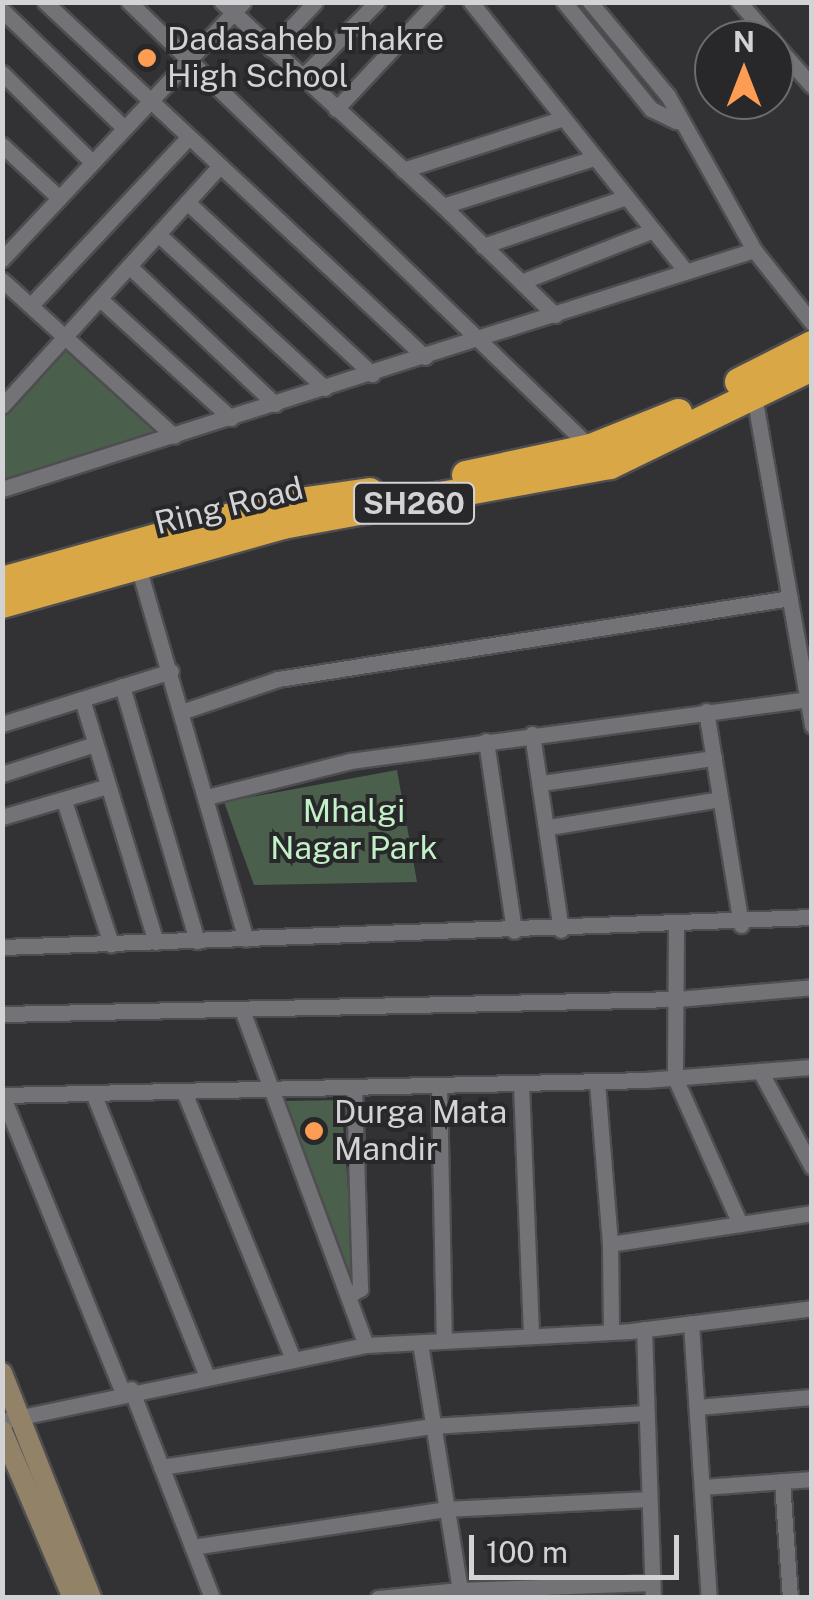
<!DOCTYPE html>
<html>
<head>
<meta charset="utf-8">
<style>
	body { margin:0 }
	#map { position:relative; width:814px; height:1600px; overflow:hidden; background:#323235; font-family:"Public Sans",sans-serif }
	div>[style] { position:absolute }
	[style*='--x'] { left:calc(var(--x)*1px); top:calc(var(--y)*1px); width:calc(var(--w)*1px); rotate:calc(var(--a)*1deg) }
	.green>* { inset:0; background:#4b5f4d }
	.roads { filter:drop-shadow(2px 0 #4e4e50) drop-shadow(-2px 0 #4e4e50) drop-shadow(0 2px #4e4e50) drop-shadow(0 -2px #4e4e50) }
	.street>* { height:15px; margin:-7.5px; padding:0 7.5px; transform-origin:7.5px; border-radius:7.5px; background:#737377 }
	.secondary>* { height:20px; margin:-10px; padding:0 10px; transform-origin:10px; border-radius:10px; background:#928368 }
	.highway>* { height:28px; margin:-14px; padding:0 14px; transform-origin:14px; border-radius:14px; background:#daa746 }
	.dots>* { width:28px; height:28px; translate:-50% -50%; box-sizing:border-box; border:5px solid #28282b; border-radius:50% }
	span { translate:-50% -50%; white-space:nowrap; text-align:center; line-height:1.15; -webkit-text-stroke:8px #28282b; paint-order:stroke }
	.shield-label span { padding:2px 8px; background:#28282b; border:2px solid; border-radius:8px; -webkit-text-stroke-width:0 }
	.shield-label { font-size:30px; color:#d3d3d5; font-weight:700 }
	.poi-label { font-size:32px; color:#d3d3d5 }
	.left { translate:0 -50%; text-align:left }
	.street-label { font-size:32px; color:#d3d3d5 }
	.park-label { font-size:32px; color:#c2f0c7 }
	.frame { position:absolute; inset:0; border:5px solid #d3d3d5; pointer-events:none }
	.north { position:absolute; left:694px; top:20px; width:100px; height:100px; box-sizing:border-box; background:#28282b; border:2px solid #6c6c6f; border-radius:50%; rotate:0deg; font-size:28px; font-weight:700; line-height:40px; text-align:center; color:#d3d3d5 }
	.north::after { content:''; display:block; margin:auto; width:35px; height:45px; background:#fc9d53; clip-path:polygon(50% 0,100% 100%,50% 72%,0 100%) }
	.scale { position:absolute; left:469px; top:1535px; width:210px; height:45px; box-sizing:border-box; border:5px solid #d3d3d5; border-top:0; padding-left:12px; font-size:30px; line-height:35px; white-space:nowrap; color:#d3d3d5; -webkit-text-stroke:8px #28282b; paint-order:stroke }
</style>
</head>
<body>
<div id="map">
	<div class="green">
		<i style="clip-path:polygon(67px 347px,158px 433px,3px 479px,2px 416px)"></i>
		<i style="clip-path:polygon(397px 770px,417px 882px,254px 885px,224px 802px)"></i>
		<i style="clip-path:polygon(341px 1100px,355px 1275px,345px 1275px,284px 1101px)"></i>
	</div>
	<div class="roads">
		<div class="street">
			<i style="--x:45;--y:2;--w:520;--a:43.05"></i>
			<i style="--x:129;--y:2;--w:646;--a:44"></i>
			<i style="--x:222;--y:2;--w:301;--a:42.7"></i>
			<i style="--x:471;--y:2;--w:344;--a:51.4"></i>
			<i style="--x:564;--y:2;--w:138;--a:50.9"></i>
			<i style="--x:651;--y:109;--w:28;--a:26"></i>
			<i style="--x:590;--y:2;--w:122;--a:50.3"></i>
			<i style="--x:668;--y:96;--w:176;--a:60.8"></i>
			<i style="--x:754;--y:250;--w:93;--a:51.5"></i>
			<i style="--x:739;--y:2;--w:50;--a:49"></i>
			<i style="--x:2;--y:10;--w:170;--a:44"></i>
			<i style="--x:774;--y:43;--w:57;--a:48.5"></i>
			<i style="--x:271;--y:49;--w:64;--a:-46.9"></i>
			<i style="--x:2;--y:73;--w:127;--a:44.7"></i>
			<i style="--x:302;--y:77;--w:106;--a:-45"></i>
			<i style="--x:336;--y:109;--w:146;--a:-46.9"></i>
			<i style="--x:2;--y:145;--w:78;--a:42.9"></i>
			<i style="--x:403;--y:170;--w:166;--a:-17.9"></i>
			<i style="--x:187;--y:202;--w:253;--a:42.9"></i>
			<i style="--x:158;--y:234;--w:227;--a:42.7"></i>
			<i style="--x:483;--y:246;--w:148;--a:-18.9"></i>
			<i style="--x:2;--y:259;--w:352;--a:-46.8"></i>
			<i style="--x:129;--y:266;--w:201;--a:43.4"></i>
			<i style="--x:2;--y:280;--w:232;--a:42.2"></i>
			<i style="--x:521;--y:282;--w:140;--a:-21.4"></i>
			<i style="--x:100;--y:299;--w:177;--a:42.3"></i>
			<i style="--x:31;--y:305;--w:226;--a:-46.8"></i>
			<i style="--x:555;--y:315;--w:156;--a:-135.8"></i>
			<i style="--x:443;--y:206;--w:158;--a:-17.6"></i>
			<i style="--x:753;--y:390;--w:341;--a:80"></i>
			<i style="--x:2;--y:406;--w:320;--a:-47.8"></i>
			<i style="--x:2;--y:489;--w:789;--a:-17.63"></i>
			<i style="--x:138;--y:566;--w:388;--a:73.9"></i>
			<i style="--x:122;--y:686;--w:266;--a:73.6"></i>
			<i style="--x:82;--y:699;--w:254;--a:73.1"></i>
			<i style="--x:184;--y:711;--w:99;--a:-18.8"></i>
			<i style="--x:278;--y:679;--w:518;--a:-8.99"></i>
			<i style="--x:706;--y:711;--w:217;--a:80.7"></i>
			<i style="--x:2;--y:724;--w:177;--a:-17.4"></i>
			<i style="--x:532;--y:734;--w:198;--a:81.6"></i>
			<i style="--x:486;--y:741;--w:192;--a:81.6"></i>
			<i style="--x:2;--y:774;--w:98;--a:-17.9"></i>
			<i style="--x:542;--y:783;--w:174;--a:-8.3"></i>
			<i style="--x:207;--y:797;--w:147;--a:-14.1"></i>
			<i style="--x:350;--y:761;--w:461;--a:-7.7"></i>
			<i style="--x:64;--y:801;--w:151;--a:71.8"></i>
			<i style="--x:2;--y:817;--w:110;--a:-16.3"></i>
			<i style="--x:549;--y:827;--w:173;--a:-9.3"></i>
			<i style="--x:676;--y:927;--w:151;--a:90.4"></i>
			<i style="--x:675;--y:1078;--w:160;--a:66"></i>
			<i style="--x:2;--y:947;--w:811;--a:-2.12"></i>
			<i style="--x:242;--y:1010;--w:357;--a:69.7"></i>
			<i style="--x:2;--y:1014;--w:674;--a:-1.27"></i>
			<i style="--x:676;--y:999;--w:137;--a:-5"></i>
			<i style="--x:760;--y:1071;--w:109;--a:61.6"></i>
			<i style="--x:597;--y:1082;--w:163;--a:85.4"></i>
			<i style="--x:610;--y:1244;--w:204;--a:-8.7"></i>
			<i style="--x:521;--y:1084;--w:252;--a:87.7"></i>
			<i style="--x:439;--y:1086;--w:255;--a:88.9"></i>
			<i style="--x:184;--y:1092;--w:288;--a:67.8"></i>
			<i style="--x:93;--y:1093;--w:305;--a:68.1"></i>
			<i style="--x:2;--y:1095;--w:644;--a:-1.33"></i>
			<i style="--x:646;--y:1080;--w:167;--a:-4.5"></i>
			<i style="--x:2;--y:1095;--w:318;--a:67.9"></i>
			<i style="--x:610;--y:1244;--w:88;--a:89.3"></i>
			<i style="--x:349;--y:1295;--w:13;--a:-29"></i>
			<i style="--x:360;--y:1289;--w:201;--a:-91.7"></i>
			<i style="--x:691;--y:1323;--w:276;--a:86.3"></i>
			<i style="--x:644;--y:1329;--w:269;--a:88.1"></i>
			<i style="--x:131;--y:1389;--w:224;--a:68.8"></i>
			<i style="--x:697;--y:1407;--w:115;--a:-5"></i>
			<i style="--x:2;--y:1421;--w:372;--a:-11.8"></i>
			<i style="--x:366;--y:1345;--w:265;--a:-3"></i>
			<i style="--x:631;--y:1331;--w:182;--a:-7.2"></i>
			<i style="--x:161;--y:1467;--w:273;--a:-8.6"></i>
			<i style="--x:431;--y:1426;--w:215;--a:-3.5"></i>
			<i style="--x:782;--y:1481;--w:117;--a:86.1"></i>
			<i style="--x:703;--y:1487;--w:109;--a:-4.2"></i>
			<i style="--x:192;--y:1547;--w:256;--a:-8.5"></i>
			<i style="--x:445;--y:1509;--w:204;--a:-2.8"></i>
			<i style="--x:378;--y:1598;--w:82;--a:-5.6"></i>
			<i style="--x:460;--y:1590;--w:251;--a:-99.2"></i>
			<i style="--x:461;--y:1598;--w:8;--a:-97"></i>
			<i style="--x:460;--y:1590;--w:192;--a:-2.1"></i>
		</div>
		<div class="secondary">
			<i style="--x:2;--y:1373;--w:242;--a:68.4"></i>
			<i style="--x:2;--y:1431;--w:181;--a:67"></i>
		</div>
		<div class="highway">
			<i style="--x:739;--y:382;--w:82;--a:-26.9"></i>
			<i style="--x:466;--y:475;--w:128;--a:-12.2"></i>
			<i style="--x:591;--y:448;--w:94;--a:-21.9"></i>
			<i style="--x:2;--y:581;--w:279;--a:-15.6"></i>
			<i style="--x:271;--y:506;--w:100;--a:-8"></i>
			<i style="--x:2;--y:604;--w:292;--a:-15.7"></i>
			<i style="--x:283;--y:525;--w:332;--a:-10.4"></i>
			<i style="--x:610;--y:465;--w:225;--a:-25.9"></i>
		</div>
	</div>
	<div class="dots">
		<i style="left:147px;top:58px;background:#fc9d53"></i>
		<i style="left:314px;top:1131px;background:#fc9d53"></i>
	</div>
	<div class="shield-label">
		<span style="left:414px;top:503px">SH260</span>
	</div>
	<div class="poi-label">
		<span class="left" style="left:167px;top:58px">Dadasaheb Thakre<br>High School</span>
		<span class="left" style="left:334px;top:1131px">Durga Mata<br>Mandir</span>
	</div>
	<div class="street-label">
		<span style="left:229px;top:506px;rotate:-14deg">Ring Road</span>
	</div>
	<div class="park-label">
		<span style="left:354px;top:830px">Mhalgi<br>Nagar Park</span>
	</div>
	<div class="frame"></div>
	<div class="north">N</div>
	<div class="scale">100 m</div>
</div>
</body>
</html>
